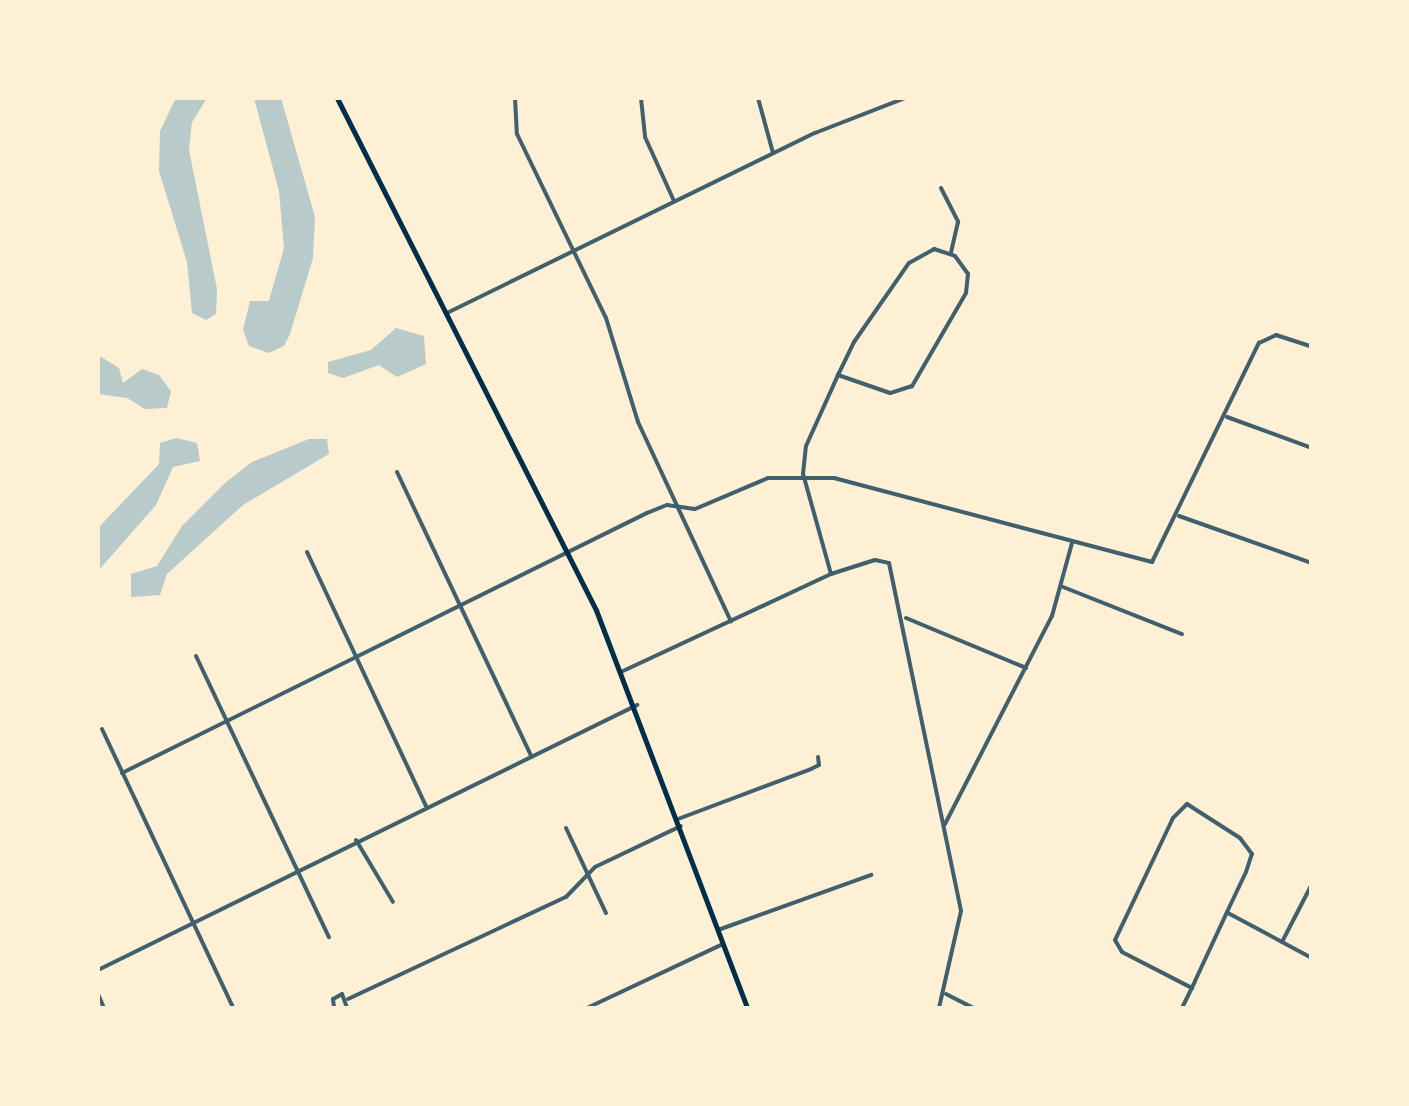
<!DOCTYPE html>
<html>
<head>
<meta charset="utf-8">
<style>
	body { margin:0 }
	#map { position:relative; width:1409px; height:1106px; overflow:hidden; background:#fdf0d5; font-family:"Work Sans",sans-serif }
	div>[style] { position:absolute }
	[style*='--x'] { left:calc(var(--x)*1px); top:calc(var(--y)*1px); width:calc(var(--w)*1px); rotate:calc(var(--a)*1deg) }
	.green>* { inset:0; background:#b9caca }
	.minor>* { height:4px; margin:-2px; padding:0 2px; transform-origin:2px; border-radius:2px; background:#3f606c }
	.primary>* { height:5px; margin:-2.5px; padding:0 2.5px; transform-origin:2.5px; border-radius:2.5px; background:#003049 }
	span { translate:-50% -50%; white-space:nowrap; text-align:center; line-height:1.15; -webkit-text-stroke:10px #fdf0d5; paint-order:stroke }
	.frame { position:absolute; inset:0; border:100px solid #fdf0d5; pointer-events:none }
</style>
</head>
<body>
<div id="map">
	<div class="green">
		<i style="clip-path:polygon(176px 98px,207px 98px,192px 122px,189px 150px,217px 289px,216px 314px,206px 320px,192px 313px,187px 262px,159px 171px,160px 131px)"></i>
		<i style="clip-path:polygon(254px 98px,281px 98px,315px 217px,313px 258px,290px 334px,284px 346px,269px 353px,249px 346px,243px 330px,250px 301px,269px 301px,284px 248px,279px 191px)"></i>
		<i style="clip-path:polygon(396px 328px,424px 336px,426px 364px,397px 377px,379px 365px,343px 378px,328px 373px,328px 362px,371px 350px)"></i>
		<i style="clip-path:polygon(98px 355px,119px 368px,123px 383px,142px 369px,159px 375px,171px 391px,167px 408px,145px 409px,127px 398px,98px 394px)"></i>
		<i style="clip-path:polygon(176px 438px,197px 443px,200px 461px,173px 467px,156px 505px,98px 571px,98px 528px,159px 464px,160px 443px)"></i>
		<i style="clip-path:polygon(309px 439px,327px 439px,329px 454px,243px 505px,167px 574px,160px 595px,131px 597px,131px 574px,157px 566px,182px 526px,225px 483px,252px 462px)"></i>
	</div>
	<div class="minor">
		<i style="--x:515;--y:98;--w:36;--a:87"></i>
		<i style="--x:517;--y:134;--w:204;--a:64.2"></i>
		<i style="--x:606;--y:318;--w:109;--a:72.9"></i>
		<i style="--x:638;--y:422;--w:220;--a:65"></i>
		<i style="--x:641;--y:98;--w:39;--a:84"></i>
		<i style="--x:645;--y:137;--w:70;--a:65.6"></i>
		<i style="--x:758;--y:98;--w:57;--a:74.7"></i>
		<i style="--x:941;--y:188;--w:38;--a:63"></i>
		<i style="--x:958;--y:222;--w:32;--a:103"></i>
		<i style="--x:449;--y:312;--w:407;--a:-26.1"></i>
		<i style="--x:815;--y:133;--w:97;--a:-21.3"></i>
		<i style="--x:1227;--y:417;--w:90;--a:20"></i>
		<i style="--x:397;--y:472;--w:315;--a:64.7"></i>
		<i style="--x:1179;--y:516;--w:141;--a:19.5"></i>
		<i style="--x:307;--y:552;--w:280;--a:64.9"></i>
		<i style="--x:831;--y:574;--w:104;--a:-105.6"></i>
		<i style="--x:803;--y:474;--w:28;--a:-84"></i>
		<i style="--x:806;--y:446;--w:78;--a:-65.7"></i>
		<i style="--x:838;--y:375;--w:37;--a:-64"></i>
		<i style="--x:854;--y:342;--w:96;--a:-55.2"></i>
		<i style="--x:909;--y:263;--w:29;--a:-29"></i>
		<i style="--x:934;--y:249;--w:22;--a:18"></i>
		<i style="--x:955;--y:256;--w:22;--a:54"></i>
		<i style="--x:968;--y:274;--w:19;--a:96"></i>
		<i style="--x:966;--y:293;--w:108;--a:120.1"></i>
		<i style="--x:912;--y:386;--w:23;--a:162"></i>
		<i style="--x:890;--y:393;--w:55;--a:-160.9"></i>
		<i style="--x:1063;--y:587;--w:128;--a:21.6"></i>
		<i style="--x:906;--y:618;--w:130;--a:22.6"></i>
		<i style="--x:196;--y:656;--w:311;--a:64.7"></i>
		<i style="--x:623;--y:671;--w:230;--a:-25"></i>
		<i style="--x:831;--y:574;--w:46;--a:-17.7"></i>
		<i style="--x:875;--y:560;--w:14;--a:12"></i>
		<i style="--x:889;--y:563;--w:355;--a:78.3"></i>
		<i style="--x:961;--y:911;--w:99;--a:102.8"></i>
		<i style="--x:102;--y:729;--w:308;--a:64.8"></i>
		<i style="--x:122;--y:773;--w:586;--a:-26.35"></i>
		<i style="--x:647;--y:513;--w:22;--a:-22"></i>
		<i style="--x:667;--y:505;--w:28;--a:8"></i>
		<i style="--x:695;--y:509;--w:79;--a:-23"></i>
		<i style="--x:768;--y:478;--w:66;--a:0"></i>
		<i style="--x:834;--y:478;--w:329;--a:14.8"></i>
		<i style="--x:1152;--y:562;--w:244;--a:-64"></i>
		<i style="--x:1259;--y:343;--w:19;--a:-25"></i>
		<i style="--x:1276;--y:335;--w:38;--a:18"></i>
		<i style="--x:678;--y:819;--w:142;--a:-20.6"></i>
		<i style="--x:811;--y:769;--w:9;--a:-27"></i>
		<i style="--x:819;--y:765;--w:8;--a:-97"></i>
		<i style="--x:945;--y:824;--w:234;--a:-62.8"></i>
		<i style="--x:1052;--y:616;--w:76;--a:-74.7"></i>
		<i style="--x:566;--y:828;--w:94;--a:64.8"></i>
		<i style="--x:356;--y:840;--w:72;--a:59.2"></i>
		<i style="--x:1228;--y:913;--w:95;--a:28.2"></i>
		<i style="--x:718;--y:930;--w:163;--a:-19.8"></i>
		<i style="--x:1282;--y:942;--w:65;--a:-62.7"></i>
		<i style="--x:98;--y:970;--w:601;--a:-26.18"></i>
		<i style="--x:98;--y:994;--w:15;--a:67"></i>
		<i style="--x:946;--y:994;--w:30;--a:27"></i>
		<i style="--x:348;--y:999;--w:241;--a:-25.1"></i>
		<i style="--x:566;--y:897;--w:42;--a:-46"></i>
		<i style="--x:595;--y:867;--w:95;--a:-25.5"></i>
		<i style="--x:334;--y:1008;--w:9;--a:-96"></i>
		<i style="--x:333;--y:999;--w:10;--a:-29"></i>
		<i style="--x:342;--y:994;--w:15;--a:70"></i>
		<i style="--x:587;--y:1008;--w:150;--a:-25.2"></i>
		<i style="--x:1182;--y:1008;--w:30;--a:-64"></i>
		<i style="--x:1195;--y:981;--w:76;--a:-65.1"></i>
		<i style="--x:1227;--y:912;--w:44;--a:-64.6"></i>
		<i style="--x:1246;--y:872;--w:19;--a:-72"></i>
		<i style="--x:1252;--y:854;--w:20;--a:-127"></i>
		<i style="--x:1240;--y:838;--w:63;--a:-147.3"></i>
		<i style="--x:1187;--y:804;--w:20;--a:135"></i>
		<i style="--x:1173;--y:818;--w:135;--a:115.4"></i>
		<i style="--x:1115;--y:940;--w:14;--a:60"></i>
		<i style="--x:1122;--y:952;--w:79;--a:27.2"></i>
	</div>
	<div class="primary">
		<i style="--x:337;--y:98;--w:574;--a:63.17"></i>
		<i style="--x:596;--y:610;--w:426;--a:69.2"></i>
	</div>
	<div class="frame"></div>
</div>
</body>
</html>
